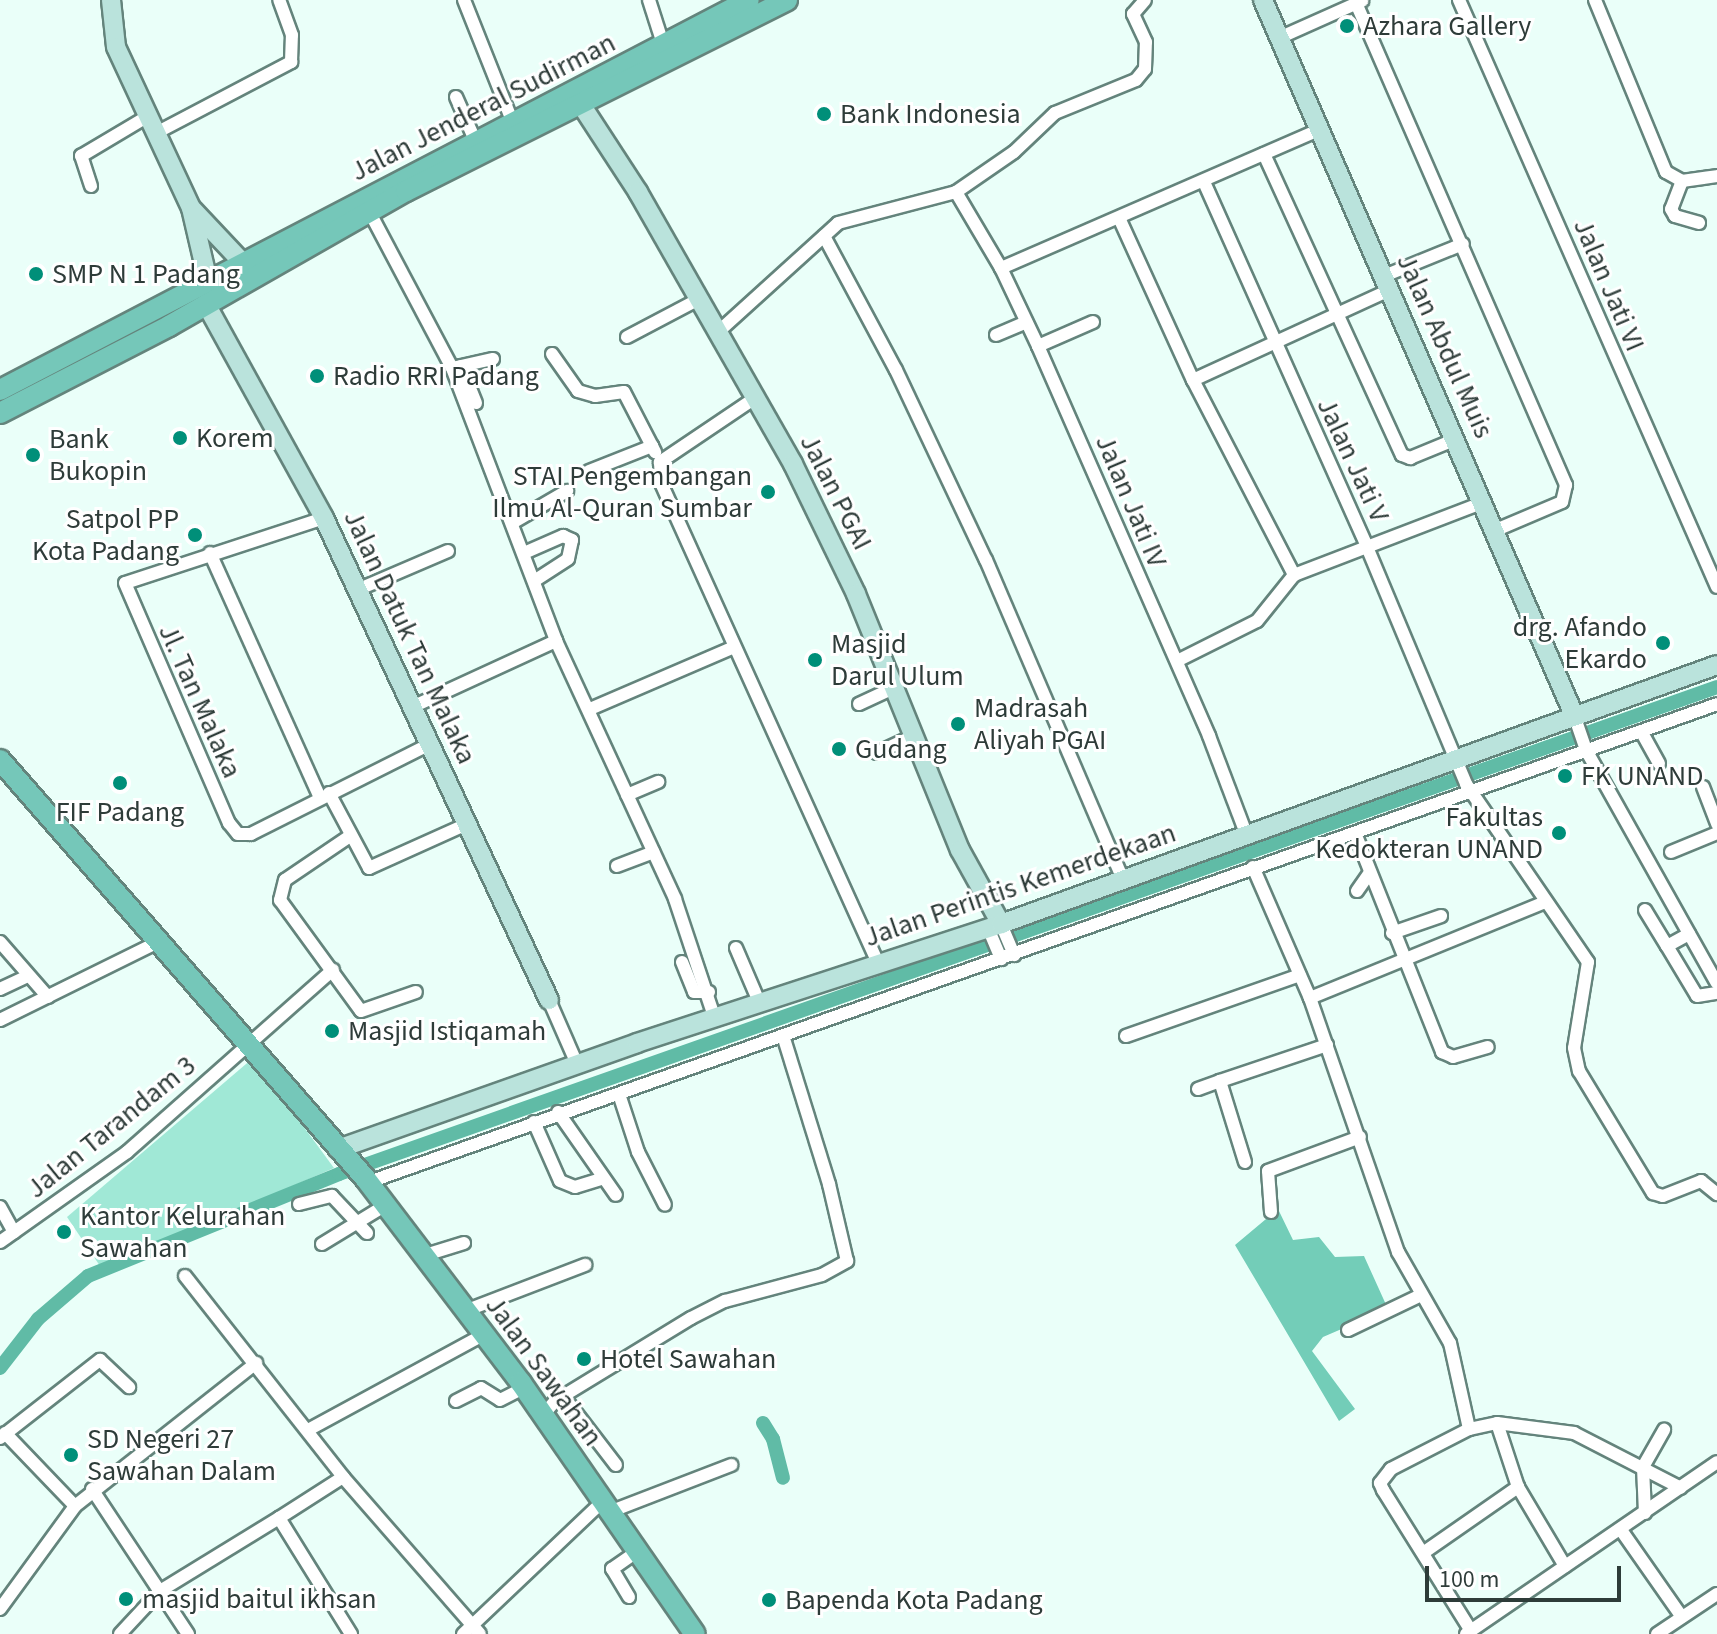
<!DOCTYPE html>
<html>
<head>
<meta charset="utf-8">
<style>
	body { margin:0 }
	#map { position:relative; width:1717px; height:1634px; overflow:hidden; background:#eafff9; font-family:"Source Sans 3",sans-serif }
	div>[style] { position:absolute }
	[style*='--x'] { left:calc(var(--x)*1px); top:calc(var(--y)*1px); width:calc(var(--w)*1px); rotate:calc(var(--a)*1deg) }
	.green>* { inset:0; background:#a0e8d6 }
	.forest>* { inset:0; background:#73cdb8 }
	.canal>* { height:14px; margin:-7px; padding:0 7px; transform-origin:7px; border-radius:7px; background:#60bba6 }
	.roads { filter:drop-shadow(2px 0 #64847c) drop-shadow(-2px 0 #64847c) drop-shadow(0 2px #64847c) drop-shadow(0 -2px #64847c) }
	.street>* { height:12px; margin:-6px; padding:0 6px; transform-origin:6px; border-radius:6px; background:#fff }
	.secondary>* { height:18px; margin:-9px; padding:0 9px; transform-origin:9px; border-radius:9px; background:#bae3dc }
	.primary>* { height:20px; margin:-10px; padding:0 10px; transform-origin:10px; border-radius:10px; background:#75c7b9 }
	.dots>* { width:22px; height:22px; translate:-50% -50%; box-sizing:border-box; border:4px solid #fff; border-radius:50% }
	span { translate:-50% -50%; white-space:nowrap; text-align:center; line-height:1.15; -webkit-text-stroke:6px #fff; paint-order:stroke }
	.poi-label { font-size:28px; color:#2e3c39 }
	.left { translate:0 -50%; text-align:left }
	.right { translate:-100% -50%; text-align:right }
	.street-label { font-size:28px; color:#2e3c39 }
	.scale { position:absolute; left:1425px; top:1566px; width:196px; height:36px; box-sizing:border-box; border:4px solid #2e3c39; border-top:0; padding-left:10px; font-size:24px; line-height:28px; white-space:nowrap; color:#2e3c39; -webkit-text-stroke:6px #fff; paint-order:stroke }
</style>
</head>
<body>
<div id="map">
	<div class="green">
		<i style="clip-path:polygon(253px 1058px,334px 1168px,102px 1269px,67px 1217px)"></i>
	</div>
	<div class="forest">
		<i style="clip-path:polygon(1278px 1209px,1293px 1240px,1319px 1237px,1335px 1257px,1364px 1256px,1388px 1309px,1323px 1337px,1312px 1351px,1355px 1409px,1339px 1421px,1235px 1245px)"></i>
	</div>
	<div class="canal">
		<i style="--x:0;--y:1368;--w:62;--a:-52.2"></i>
		<i style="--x:38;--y:1319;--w:66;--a:-40.7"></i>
		<i style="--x:88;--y:1276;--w:271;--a:-22.1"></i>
		<i style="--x:339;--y:1174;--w:1462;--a:-19.46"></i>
		<i style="--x:763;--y:1423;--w:19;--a:58"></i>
		<i style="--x:773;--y:1439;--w:40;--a:75.6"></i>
	</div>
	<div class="roads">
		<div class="street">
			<i style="--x:464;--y:0;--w:132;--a:68.3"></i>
			<i style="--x:649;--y:0;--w:49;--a:72.3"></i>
			<i style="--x:1459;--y:0;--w:641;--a:66.27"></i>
			<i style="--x:1595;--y:0;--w:186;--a:67.6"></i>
			<i style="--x:1666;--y:172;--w:18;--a:29"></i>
			<i style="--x:1682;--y:181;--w:35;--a:-8"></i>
			<i style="--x:1356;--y:3;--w:526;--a:66.46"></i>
			<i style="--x:1566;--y:485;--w:17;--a:103"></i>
			<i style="--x:1562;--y:502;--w:72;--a:157"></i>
			<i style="--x:1281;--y:37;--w:89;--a:-24"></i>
			<i style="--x:456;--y:97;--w:47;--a:66.2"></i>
			<i style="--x:156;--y:133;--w:153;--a:-27.7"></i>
			<i style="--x:291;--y:62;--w:27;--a:-88"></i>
			<i style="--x:292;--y:35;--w:37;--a:-110"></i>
			<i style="--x:1264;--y:154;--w:331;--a:65.4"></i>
			<i style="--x:1402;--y:455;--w:9;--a:21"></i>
			<i style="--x:1410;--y:458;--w:50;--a:-22.4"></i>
			<i style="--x:1682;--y:181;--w:30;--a:111"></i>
			<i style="--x:1671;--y:209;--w:8;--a:60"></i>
			<i style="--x:1675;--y:216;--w:25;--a:16"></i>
			<i style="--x:1204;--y:182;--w:400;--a:65.9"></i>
			<i style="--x:1367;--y:547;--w:257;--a:67.3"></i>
			<i style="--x:1466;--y:784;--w:216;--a:55.6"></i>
			<i style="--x:1588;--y:962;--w:87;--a:99.2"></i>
			<i style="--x:1574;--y:1048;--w:24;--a:78"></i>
			<i style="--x:1579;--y:1071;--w:143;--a:58.8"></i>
			<i style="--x:1653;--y:1193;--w:10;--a:17"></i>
			<i style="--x:1663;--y:1196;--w:41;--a:-21.5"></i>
			<i style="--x:1701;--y:1181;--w:21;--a:39"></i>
			<i style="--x:91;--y:186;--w:32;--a:-108"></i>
			<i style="--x:81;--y:156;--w:78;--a:-30.8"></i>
			<i style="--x:956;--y:192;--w:88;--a:59.4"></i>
			<i style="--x:1001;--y:268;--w:86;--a:64.6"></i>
			<i style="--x:1038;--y:346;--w:426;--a:66.3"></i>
			<i style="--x:1209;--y:736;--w:107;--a:69.2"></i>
			<i style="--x:369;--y:211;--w:178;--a:62.1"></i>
			<i style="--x:452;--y:368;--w:292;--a:69.1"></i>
			<i style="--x:556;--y:641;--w:284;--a:65.2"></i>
			<i style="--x:675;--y:899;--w:126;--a:71.6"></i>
			<i style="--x:1120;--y:220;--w:176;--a:65.5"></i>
			<i style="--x:1193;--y:380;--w:220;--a:62.6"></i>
			<i style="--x:824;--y:236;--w:152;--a:61.8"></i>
			<i style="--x:896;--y:370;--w:210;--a:64.7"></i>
			<i style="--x:986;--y:560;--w:347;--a:66.8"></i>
			<i style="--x:1001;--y:268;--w:346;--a:-23.5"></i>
			<i style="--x:1384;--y:276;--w:85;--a:-22.1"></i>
			<i style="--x:718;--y:332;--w:162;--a:-42.2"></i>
			<i style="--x:838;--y:223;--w:122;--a:-14.7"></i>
			<i style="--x:956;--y:192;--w:70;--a:-34.6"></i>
			<i style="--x:1014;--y:152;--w:57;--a:-43.6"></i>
			<i style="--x:1055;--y:113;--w:87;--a:-22.2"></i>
			<i style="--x:1136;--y:80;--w:14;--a:-51"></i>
			<i style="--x:1145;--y:69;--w:27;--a:-88"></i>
			<i style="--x:1146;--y:42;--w:31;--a:-115"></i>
			<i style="--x:1133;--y:14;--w:18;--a:-49"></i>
			<i style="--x:996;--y:335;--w:33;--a:-23"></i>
			<i style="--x:627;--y:337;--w:81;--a:-27.8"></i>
			<i style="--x:1038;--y:346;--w:60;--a:-23.6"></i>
			<i style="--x:552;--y:354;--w:45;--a:54.9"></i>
			<i style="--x:578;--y:391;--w:18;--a:16"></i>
			<i style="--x:595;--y:396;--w:29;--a:-8"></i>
			<i style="--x:624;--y:392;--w:61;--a:62.6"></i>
			<i style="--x:461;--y:366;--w:40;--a:68"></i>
			<i style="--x:452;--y:368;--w:42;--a:-12.4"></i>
			<i style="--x:1193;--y:380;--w:217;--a:-24.6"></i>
			<i style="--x:755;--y:398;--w:115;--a:146"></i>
			<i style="--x:660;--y:462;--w:21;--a:87"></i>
			<i style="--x:661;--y:483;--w:527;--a:65.67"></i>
			<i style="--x:589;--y:471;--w:68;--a:-21.6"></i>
			<i style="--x:652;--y:446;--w:7;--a:63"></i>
			<i style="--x:324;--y:518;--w:209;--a:161.9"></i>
			<i style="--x:125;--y:583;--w:262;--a:66.6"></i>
			<i style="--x:229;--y:823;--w:14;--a:51"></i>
			<i style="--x:238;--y:834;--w:13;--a:0"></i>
			<i style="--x:251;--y:834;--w:198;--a:-26.7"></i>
			<i style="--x:512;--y:523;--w:64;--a:-30.2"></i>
			<i style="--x:210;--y:553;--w:269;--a:65.8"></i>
			<i style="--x:524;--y:553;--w:43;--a:-23.6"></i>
			<i style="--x:563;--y:536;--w:10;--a:24"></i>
			<i style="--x:572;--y:540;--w:19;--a:102"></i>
			<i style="--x:568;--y:559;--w:40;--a:147.1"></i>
			<i style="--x:357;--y:590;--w:99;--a:-23.2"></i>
			<i style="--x:1177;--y:661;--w:89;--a:-26.6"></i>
			<i style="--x:1257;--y:621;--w:59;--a:-51.2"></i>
			<i style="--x:1294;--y:575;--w:204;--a:-21"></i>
			<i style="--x:859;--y:704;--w:38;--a:-25"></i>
			<i style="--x:410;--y:708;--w:161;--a:-24.7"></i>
			<i style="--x:590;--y:709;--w:157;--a:-23.3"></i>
			<i style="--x:1574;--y:715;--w:37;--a:71"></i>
			<i style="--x:1586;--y:750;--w:267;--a:60.7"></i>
			<i style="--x:1641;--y:731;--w:37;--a:61"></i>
			<i style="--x:877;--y:753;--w:38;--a:-25"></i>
			<i style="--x:1703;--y:787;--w:40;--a:69"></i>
			<i style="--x:329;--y:793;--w:85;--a:61.9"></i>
			<i style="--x:369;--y:868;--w:107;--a:-24.2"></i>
			<i style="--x:627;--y:795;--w:34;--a:-23"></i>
			<i style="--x:1355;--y:833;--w:236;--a:68.3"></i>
			<i style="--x:1442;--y:1052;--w:12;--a:24"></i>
			<i style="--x:1453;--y:1057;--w:36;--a:-16"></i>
			<i style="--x:350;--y:836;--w:78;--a:145.9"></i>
			<i style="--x:285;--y:880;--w:21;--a:104"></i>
			<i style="--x:280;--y:900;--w:137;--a:53.9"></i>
			<i style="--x:361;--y:1011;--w:58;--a:-19.1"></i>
			<i style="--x:1671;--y:852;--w:50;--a:-22.4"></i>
			<i style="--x:617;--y:866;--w:39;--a:-21"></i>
			<i style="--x:1253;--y:867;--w:143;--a:66.5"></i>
			<i style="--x:1310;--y:998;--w:269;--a:70.9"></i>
			<i style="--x:1398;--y:1252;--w:105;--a:60.3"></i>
			<i style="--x:1450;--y:1343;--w:88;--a:77.5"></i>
			<i style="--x:1357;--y:891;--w:21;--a:-55"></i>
			<i style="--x:1645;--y:910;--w:42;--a:58.6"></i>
			<i style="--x:1001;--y:924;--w:34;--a:67"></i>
			<i style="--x:988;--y:928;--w:34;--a:67"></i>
			<i style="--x:1392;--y:933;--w:52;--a:-19.1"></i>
			<i style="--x:1689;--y:934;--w:25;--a:151"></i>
			<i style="--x:1667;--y:946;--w:58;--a:59"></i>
			<i style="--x:1697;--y:996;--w:20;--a:-9"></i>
			<i style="--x:0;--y:942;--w:73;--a:48.9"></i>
			<i style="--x:736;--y:948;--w:61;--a:66.8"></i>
			<i style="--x:682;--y:962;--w:32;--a:68"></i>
			<i style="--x:694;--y:992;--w:15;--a:0"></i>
			<i style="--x:0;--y:989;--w:31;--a:-25"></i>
			<i style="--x:1310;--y:998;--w:252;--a:-22.2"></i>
			<i style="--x:549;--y:1000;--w:70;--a:66.4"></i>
			<i style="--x:0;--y:1020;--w:176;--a:-26.3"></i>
			<i style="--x:1126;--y:1036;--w:184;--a:-19.3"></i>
			<i style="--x:1198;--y:1089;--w:23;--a:-20"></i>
			<i style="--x:619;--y:1094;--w:61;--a:71.9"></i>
			<i style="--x:638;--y:1152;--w:59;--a:63"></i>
			<i style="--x:558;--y:1112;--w:101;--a:55.1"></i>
			<i style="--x:534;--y:1122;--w:64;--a:66.2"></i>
			<i style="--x:560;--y:1181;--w:16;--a:22"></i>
			<i style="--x:575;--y:1187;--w:28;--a:-17"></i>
			<i style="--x:1245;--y:1162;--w:85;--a:-107.2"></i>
			<i style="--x:1220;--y:1081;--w:113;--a:-18.6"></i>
			<i style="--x:369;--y:1182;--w:1430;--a:-19.52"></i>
			<i style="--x:299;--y:1204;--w:34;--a:-14"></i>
			<i style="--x:332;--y:1196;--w:51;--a:46.6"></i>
			<i style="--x:0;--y:1207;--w:29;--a:61"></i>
			<i style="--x:1271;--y:1212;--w:41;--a:-94.2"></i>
			<i style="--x:1268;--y:1171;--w:98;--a:-20.3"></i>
			<i style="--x:0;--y:1242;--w:156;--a:-35.3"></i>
			<i style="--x:127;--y:1152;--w:275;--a:-41.5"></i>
			<i style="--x:322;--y:1244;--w:75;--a:-31.4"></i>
			<i style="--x:422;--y:1256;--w:44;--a:-17.2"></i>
			<i style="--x:185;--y:1276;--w:256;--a:51.8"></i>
			<i style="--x:343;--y:1477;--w:208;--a:48.9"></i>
			<i style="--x:465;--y:1311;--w:129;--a:-21"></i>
			<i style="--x:1348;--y:1330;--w:81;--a:-25.6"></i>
			<i style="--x:563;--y:1396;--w:87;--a:52.5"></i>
			<i style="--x:456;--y:1401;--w:28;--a:-27"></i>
			<i style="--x:481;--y:1388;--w:22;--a:32"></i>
			<i style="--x:500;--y:1400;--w:27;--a:-27"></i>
			<i style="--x:543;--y:1415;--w:18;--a:-49"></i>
			<i style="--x:555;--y:1401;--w:159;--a:-31.4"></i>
			<i style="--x:691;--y:1318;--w:38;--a:-27"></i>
			<i style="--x:725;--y:1301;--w:100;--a:-15"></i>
			<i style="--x:822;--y:1275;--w:29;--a:-29"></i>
			<i style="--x:847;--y:1261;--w:79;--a:-103.2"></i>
			<i style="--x:829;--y:1184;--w:152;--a:-107.2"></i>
			<i style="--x:1497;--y:1423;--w:78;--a:7.4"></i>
			<i style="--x:1574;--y:1433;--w:120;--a:27.2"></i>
			<i style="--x:308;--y:1430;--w:199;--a:-28.5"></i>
			<i style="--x:5;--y:1433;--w:101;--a:46.2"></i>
			<i style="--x:0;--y:1438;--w:127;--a:-38"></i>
			<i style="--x:100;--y:1360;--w:40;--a:43"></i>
			<i style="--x:343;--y:1477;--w:76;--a:147.4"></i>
			<i style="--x:279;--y:1518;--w:137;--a:58.2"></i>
			<i style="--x:1518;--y:1487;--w:92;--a:59.3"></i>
			<i style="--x:92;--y:1489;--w:174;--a:56.5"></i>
			<i style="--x:612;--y:1511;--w:128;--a:-21.1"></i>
			<i style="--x:1645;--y:1513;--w:46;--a:-92.5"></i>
			<i style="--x:1643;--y:1467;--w:43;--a:-60.4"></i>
			<i style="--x:1621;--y:1530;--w:106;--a:55"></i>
			<i style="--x:1423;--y:1553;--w:116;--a:-34.8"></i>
			<i style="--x:1518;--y:1487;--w:67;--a:-108.2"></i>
			<i style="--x:1497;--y:1423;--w:29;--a:168"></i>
			<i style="--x:1469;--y:1429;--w:88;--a:152.9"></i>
			<i style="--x:1391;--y:1469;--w:18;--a:128"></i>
			<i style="--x:1380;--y:1483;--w:8;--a:67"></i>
			<i style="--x:1383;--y:1490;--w:166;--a:58"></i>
			<i style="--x:629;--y:1597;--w:33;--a:-121"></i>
			<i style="--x:612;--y:1569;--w:33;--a:-35"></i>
			<i style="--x:0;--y:1609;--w:127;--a:-53.9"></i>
			<i style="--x:75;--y:1506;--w:231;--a:-38.3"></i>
			<i style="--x:120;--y:1634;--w:59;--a:-47.1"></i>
			<i style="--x:160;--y:1591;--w:140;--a:-31.5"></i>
			<i style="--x:463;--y:1634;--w:195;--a:-43.5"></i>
			<i style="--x:1466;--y:1634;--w:304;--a:-34.4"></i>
			<i style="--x:1657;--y:1634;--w:72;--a:-33.7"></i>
		</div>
		<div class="secondary">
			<i style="--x:111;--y:0;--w:47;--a:83.9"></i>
			<i style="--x:116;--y:47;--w:178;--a:65"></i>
			<i style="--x:191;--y:208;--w:75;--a:76.9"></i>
			<i style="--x:1263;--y:0;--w:780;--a:66.49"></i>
			<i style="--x:582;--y:106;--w:103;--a:56.9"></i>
			<i style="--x:638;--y:192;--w:313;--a:60.3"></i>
			<i style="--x:793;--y:464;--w:144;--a:64.1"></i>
			<i style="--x:856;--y:594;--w:276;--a:67.9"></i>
			<i style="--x:960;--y:850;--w:85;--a:61"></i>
			<i style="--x:193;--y:210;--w:71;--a:46.7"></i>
			<i style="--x:206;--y:304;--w:244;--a:61.1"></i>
			<i style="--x:324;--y:518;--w:532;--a:64.98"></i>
			<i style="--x:338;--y:1149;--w:317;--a:-19.5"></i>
			<i style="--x:637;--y:1043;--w:383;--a:-18.1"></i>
			<i style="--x:1001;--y:924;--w:761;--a:-19.89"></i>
		</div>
		<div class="primary">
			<i style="--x:0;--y:390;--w:844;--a:-27.51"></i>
			<i style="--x:0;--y:413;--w:190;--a:-27.2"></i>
			<i style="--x:169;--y:326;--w:273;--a:-29.7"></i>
			<i style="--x:406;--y:191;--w:426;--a:-26.6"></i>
			<i style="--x:0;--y:760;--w:555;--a:48.87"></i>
			<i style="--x:365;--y:1178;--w:258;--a:52.7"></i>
			<i style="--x:521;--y:1383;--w:305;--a:55.3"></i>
		</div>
	</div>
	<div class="dots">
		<i style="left:1347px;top:26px;background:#008f79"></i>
		<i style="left:824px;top:114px;background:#008f79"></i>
		<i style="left:36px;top:274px;background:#008f79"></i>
		<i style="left:317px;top:376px;background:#008f79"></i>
		<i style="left:180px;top:438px;background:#008f79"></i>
		<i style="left:33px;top:455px;background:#008f79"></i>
		<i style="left:768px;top:492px;background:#008f79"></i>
		<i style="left:195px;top:535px;background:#008f79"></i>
		<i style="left:1663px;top:643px;background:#008f79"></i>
		<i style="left:815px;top:660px;background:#008f79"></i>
		<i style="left:958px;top:724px;background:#008f79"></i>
		<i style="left:839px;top:749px;background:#008f79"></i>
		<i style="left:1565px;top:776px;background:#008f79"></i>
		<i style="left:120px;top:783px;background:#008f79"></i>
		<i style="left:1559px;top:833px;background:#008f79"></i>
		<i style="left:332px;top:1031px;background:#008f79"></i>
		<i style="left:64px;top:1232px;background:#008f79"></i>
		<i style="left:584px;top:1359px;background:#008f79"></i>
		<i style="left:71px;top:1455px;background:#008f79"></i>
		<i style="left:126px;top:1599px;background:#008f79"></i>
		<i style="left:769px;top:1600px;background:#008f79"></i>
	</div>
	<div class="poi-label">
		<span class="left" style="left:1363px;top:26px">Azhara Gallery</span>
		<span class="left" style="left:840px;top:114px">Bank Indonesia</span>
		<span class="left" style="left:52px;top:274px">SMP N 1 Padang</span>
		<span class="left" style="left:333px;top:376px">Radio RRI Padang</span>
		<span class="left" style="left:196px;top:438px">Korem</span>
		<span class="left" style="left:49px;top:455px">Bank<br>Bukopin</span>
		<span class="right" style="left:752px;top:492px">STAI Pengembangan<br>Ilmu Al-Quran Sumbar</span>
		<span class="right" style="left:179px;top:535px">Satpol PP<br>Kota Padang</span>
		<span class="right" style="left:1647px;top:643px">drg. Afando<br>Ekardo</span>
		<span class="left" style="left:831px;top:660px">Masjid<br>Darul Ulum</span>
		<span class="left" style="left:974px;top:724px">Madrasah<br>Aliyah PGAI</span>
		<span class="left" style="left:855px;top:749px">Gudang</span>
		<span class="left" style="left:1581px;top:776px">FK UNAND</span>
		<span style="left:120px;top:812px">FIF Padang</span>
		<span class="right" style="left:1543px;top:833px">Fakultas<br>Kedokteran UNAND</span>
		<span class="left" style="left:348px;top:1031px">Masjid Istiqamah</span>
		<span class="left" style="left:80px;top:1232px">Kantor Kelurahan<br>Sawahan</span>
		<span class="left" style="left:600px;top:1359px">Hotel Sawahan</span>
		<span class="left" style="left:87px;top:1455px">SD Negeri 27<br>Sawahan Dalam</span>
		<span class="left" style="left:142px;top:1599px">masjid baitul ikhsan</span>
		<span class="left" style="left:785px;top:1600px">Bapenda Kota Padang</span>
	</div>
	<div class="street-label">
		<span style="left:483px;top:107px;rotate:-27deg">Jalan Jenderal Sudirman</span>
		<span style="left:1609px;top:285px;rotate:67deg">Jalan Jati VI</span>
		<span style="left:1445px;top:346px;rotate:66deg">Jalan Abdul Muis</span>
		<span style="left:1353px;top:460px;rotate:65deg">Jalan Jati V</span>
		<span style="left:836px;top:492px;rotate:63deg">Jalan PGAI</span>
		<span style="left:1131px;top:501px;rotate:67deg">Jalan Jati IV</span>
		<span style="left:410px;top:637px;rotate:65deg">Jalan Datuk Tan Malaka</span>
		<span style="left:200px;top:701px;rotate:66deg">Jl. Tan Malaka</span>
		<span style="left:1020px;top:885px;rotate:-19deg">Jalan Perintis Kemerdekaan</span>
		<span style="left:111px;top:1127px;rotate:-39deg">Jalan Tarandam 3</span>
		<span style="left:544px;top:1371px;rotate:54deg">Jalan Sawahan</span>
	</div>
	<div class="scale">100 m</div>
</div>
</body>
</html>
